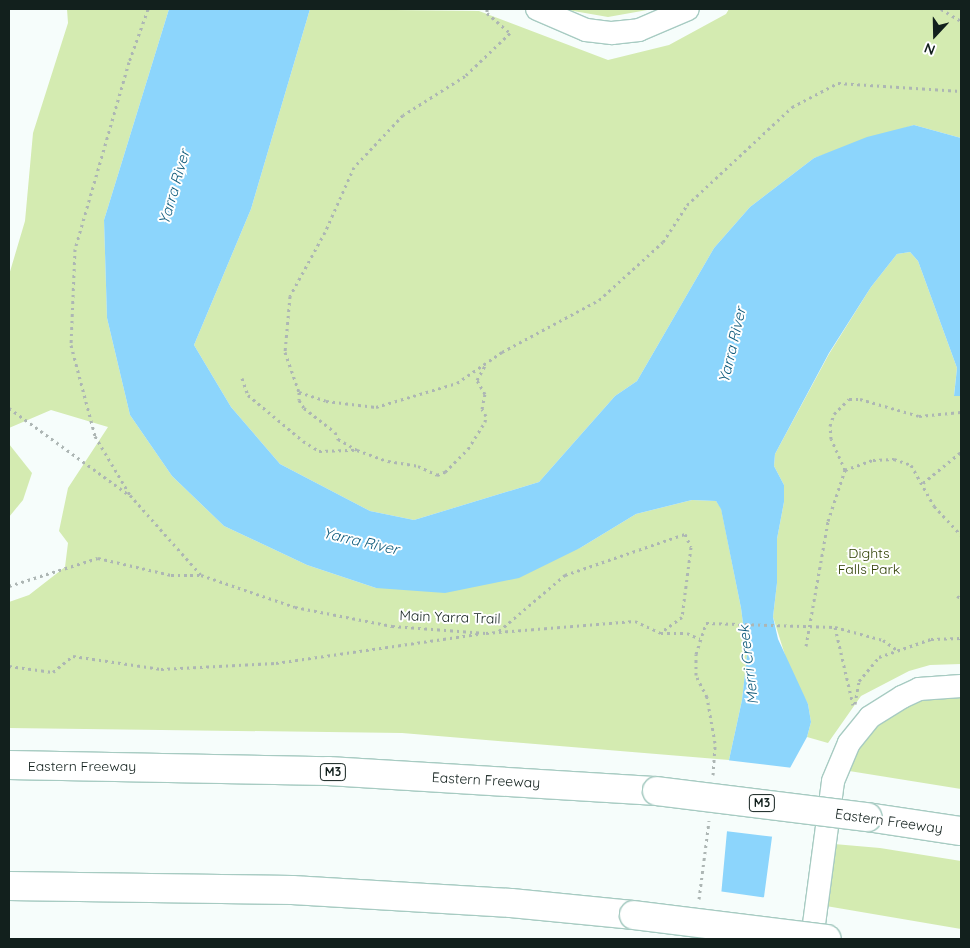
<!DOCTYPE html>
<html>
<head>
<meta charset="utf-8">
<style>
	body { margin:0 }
	#map { position:relative; width:970px; height:948px; overflow:hidden; background:#f6fdfb; font-family:Quicksand,sans-serif }
	div>[style] { position:absolute }
	[style*='--x'] { left:calc(var(--x)*1px); top:calc(var(--y)*1px); width:calc(var(--w)*1px); rotate:calc(var(--a)*1deg) }
	.green>* { inset:0; background:#d4ebb1 }
	.water>* { inset:0; background:#8cd5fc }
	.pier>* { inset:0; background:#f6fdfb }
	.path>* { height:3px; margin-top:-1.5px; transform-origin:0; background:repeating-linear-gradient(90deg,#adb6b4 0 2.5px,transparent 0 6.5px) }
	.roads { filter:drop-shadow(1px 0 #a7cbc2) drop-shadow(-1px 0 #a7cbc2) drop-shadow(0 1px #a7cbc2) drop-shadow(0 -1px #a7cbc2) }
	.minor>* { height:22px; margin:-11px; padding:0 11px; transform-origin:11px; border-radius:11px; background:#fff }
	.highway>* { height:28px; margin:-14px; padding:0 14px; transform-origin:14px; border-radius:14px; background:#fff }
	.bridges { filter:drop-shadow(1px 0 #a7cbc2) drop-shadow(-1px 0 #a7cbc2) drop-shadow(0 1px #a7cbc2) drop-shadow(0 -1px #a7cbc2) }
	.highway-bridge>* { height:28px; margin:-14px; padding:0 14px; transform-origin:14px; border-radius:14px; background:#fff }
	span { translate:-50% -50%; white-space:nowrap; text-align:center; line-height:1.15; -webkit-text-stroke:4px #fff; paint-order:stroke }
	.shield-label span { padding:1px 4px; background:#fff; border:1px solid; border-radius:4px; -webkit-text-stroke-width:0 }
	.shield-label { font-size:12px; color:#12201d; font-weight:700 }
	.park-label { font-size:14px; color:#2d3e00 }
	.street-label { font-size:14px; color:#12201d }
	.water-label { font-size:15px; color:#105c7c; font-style:italic }
	.frame { position:absolute; inset:0; border:10px solid #12201d; pointer-events:none }
	.north { position:absolute; left:910px; top:10px; width:50px; height:50px; -webkit-text-stroke:4px #fff; paint-order:stroke; rotate:201deg; font-size:14px; font-weight:700; line-height:20px; text-align:center; color:#12201d }
	.north::after { content:''; display:block; margin:auto; width:18px; height:22px; background:#12201d; clip-path:polygon(50% 0,100% 100%,50% 72%,0 100%) }
</style>
</head>
<body>
<div id="map">
	<div class="green">
		<i style="clip-path:polygon(67px 9px,169px 9px,104px 220px,107px 318px,130px 415px,172px 476px,224px 526px,307px 565px,376px 588px,580px 548px,636px 514px,692px 500px,716px 501px,721px 508px,741px 608px,747px 655px,742px 700px,729px 760px,402px 733px,9px 728px,9px 602px,29px 595px,65px 567px,68px 543px,59px 531px,68px 488px,108px 427px,51px 410px,9px 428px,9px 275px,25px 221px,33px 133px,68px 23px)"></i>
		<i style="clip-path:polygon(310px 9px,479px 11px,608px 60px,669px 45px,726px 14px,729px 9px,961px 9px,961px 138px,914px 125px,814px 158px,750px 207px,714px 248px,637px 381px,615px 396px,539px 482px,414px 520px,370px 511px,280px 464px,231px 407px,194px 345px,251px 209px)"></i>
		<i style="clip-path:polygon(562px 9px,653px 9px,608px 17px)"></i>
		<i style="clip-path:polygon(910px 252px,918px 261px,957px 368px,954px 395px,961px 396px,961px 664px,930px 665px,909px 671px,861px 696px,828px 743px,807px 737px,811px 722px,808px 704px,790px 671px,773px 617px,777px 583px,777px 539px,784px 502px,784px 485px,774px 466px,775px 454px,829px 354px,871px 287px,897px 254px)"></i>
		<i style="clip-path:polygon(9px 444px,32px 473px,23px 500px,9px 517px)"></i>
		<i style="clip-path:polygon(937px 694px,961px 698px,961px 789px,843px 770px,858px 739px,907px 701px)"></i>
		<i style="clip-path:polygon(834px 844px,880px 848px,961px 861px,961px 929px,826px 906px)"></i>
	</div>
	<div class="water">
		<i style="clip-path:polygon(169px 9px,310px 9px,251px 209px,194px 345px,231px 407px,280px 464px,370px 511px,414px 520px,539px 482px,615px 396px,637px 381px,714px 248px,750px 207px,814px 158px,867px 137px,914px 125px,961px 138px,961px 396px,954px 396px,957px 368px,918px 261px,910px 252px,897px 254px,871px 287px,829px 353px,775px 454px,774px 466px,784px 485px,784px 502px,777px 539px,777px 583px,773px 617px,778px 639px,808px 704px,811px 722px,807px 737px,790px 768px,772px 837px,764px 897px,717px 939px,727px 831px,729px 760px,742px 700px,747px 655px,741px 608px,721px 509px,716px 501px,692px 500px,636px 514px,580px 548px,519px 578px,445px 593px,376px 588px,307px 565px,224px 526px,172px 476px,130px 415px,107px 318px,104px 220px)"></i>
	</div>
	<div class="pier">
		<i style="clip-path:polygon(726px 760px,793px 768px,775px 837px,725px 831px)"></i>
		<i style="clip-path:polygon(718px 891px,767px 898px,761px 939px,715px 939px)"></i>
	</div>
	<div class="path">
		<i style="--x:148;--y:9;--w:56;--a:109.7"></i>
		<i style="--x:129;--y:62;--w:195;--a:106.1"></i>
		<i style="--x:75;--y:249;--w:96;--a:92.4"></i>
		<i style="--x:71;--y:345;--w:94;--a:75.2"></i>
		<i style="--x:95;--y:436;--w:69;--a:59.3"></i>
		<i style="--x:130;--y:495;--w:107;--a:48.4"></i>
		<i style="--x:487;--y:9;--w:4;--a:90"></i>
		<i style="--x:487;--y:13;--w:30;--a:41"></i>
		<i style="--x:510;--y:33;--w:62;--a:136.3"></i>
		<i style="--x:465;--y:76;--w:73;--a:147.8"></i>
		<i style="--x:403;--y:115;--w:71;--a:133.3"></i>
		<i style="--x:354;--y:167;--w:71;--a:114"></i>
		<i style="--x:325;--y:232;--w:73;--a:118.7"></i>
		<i style="--x:290;--y:296;--w:56;--a:95.1"></i>
		<i style="--x:285;--y:352;--w:42;--a:70.7"></i>
		<i style="--x:299;--y:392;--w:28;--a:18"></i>
		<i style="--x:326;--y:401;--w:50;--a:6.8"></i>
		<i style="--x:376;--y:407;--w:84;--a:-16.5"></i>
		<i style="--x:457;--y:383;--w:55;--a:-34.6"></i>
		<i style="--x:502;--y:352;--w:110;--a:-28.2"></i>
		<i style="--x:599;--y:300;--w:86;--a:-42.2"></i>
		<i style="--x:663;--y:242;--w:44;--a:-57"></i>
		<i style="--x:687;--y:205;--w:144;--a:-43"></i>
		<i style="--x:792;--y:107;--w:52;--a:-27.6"></i>
		<i style="--x:838;--y:83;--w:123;--a:3.7"></i>
		<i style="--x:941;--y:9;--w:23;--a:31"></i>
		<i style="--x:242;--y:378;--w:18;--a:71"></i>
		<i style="--x:248;--y:395;--w:72;--a:39.9"></i>
		<i style="--x:303;--y:441;--w:19;--a:32"></i>
		<i style="--x:319;--y:451;--w:38;--a:-2"></i>
		<i style="--x:357;--y:450;--w:33;--a:20"></i>
		<i style="--x:388;--y:461;--w:30;--a:9"></i>
		<i style="--x:418;--y:466;--w:21;--a:25"></i>
		<i style="--x:437;--y:475;--w:9;--a:-21"></i>
		<i style="--x:445;--y:472;--w:33;--a:-45"></i>
		<i style="--x:468;--y:449;--w:32;--a:-58"></i>
		<i style="--x:485;--y:422;--w:6;--a:-81"></i>
		<i style="--x:486;--y:416;--w:8;--a:-120"></i>
		<i style="--x:482;--y:409;--w:15;--a:-79"></i>
		<i style="--x:485;--y:394;--w:16;--a:-120"></i>
		<i style="--x:477;--y:380;--w:18;--a:-61"></i>
		<i style="--x:299;--y:392;--w:8;--a:90"></i>
		<i style="--x:299;--y:400;--w:9;--a:58"></i>
		<i style="--x:304;--y:408;--w:39;--a:38"></i>
		<i style="--x:335;--y:432;--w:8;--a:67"></i>
		<i style="--x:338;--y:439;--w:22;--a:30"></i>
		<i style="--x:9;--y:408;--w:147;--a:35.9"></i>
		<i style="--x:845;--y:470;--w:34;--a:-114"></i>
		<i style="--x:831;--y:439;--w:13;--a:-94"></i>
		<i style="--x:830;--y:426;--w:13;--a:-72"></i>
		<i style="--x:834;--y:414;--w:21;--a:-45"></i>
		<i style="--x:849;--y:399;--w:11;--a:0"></i>
		<i style="--x:860;--y:399;--w:61;--a:16.1"></i>
		<i style="--x:919;--y:416;--w:42;--a:-5.4"></i>
		<i style="--x:923;--y:483;--w:49;--a:-39.2"></i>
		<i style="--x:9;--y:586;--w:93;--a:-17.5"></i>
		<i style="--x:98;--y:558;--w:75;--a:13.1"></i>
		<i style="--x:171;--y:575;--w:30;--a:0"></i>
		<i style="--x:201;--y:575;--w:99;--a:18.8"></i>
		<i style="--x:295;--y:607;--w:99;--a:11.1"></i>
		<i style="--x:392;--y:626;--w:94;--a:4.3"></i>
		<i style="--x:486;--y:633;--w:149;--a:-4.6"></i>
		<i style="--x:635;--y:621;--w:29;--a:25"></i>
		<i style="--x:661;--y:633;--w:26;--a:0"></i>
		<i style="--x:687;--y:633;--w:14;--a:25"></i>
		<i style="--x:957;--y:596;--w:4;--a:27"></i>
		<i style="--x:835;--y:627;--w:80;--a:77"></i>
		<i style="--x:499;--y:631;--w:87;--a:-40.3"></i>
		<i style="--x:565;--y:575;--w:127;--a:-18.9"></i>
		<i style="--x:685;--y:534;--w:14;--a:65"></i>
		<i style="--x:691;--y:547;--w:71;--a:97.3"></i>
		<i style="--x:682;--y:617;--w:26;--a:144"></i>
		<i style="--x:806;--y:646;--w:127;--a:-80"></i>
		<i style="--x:828;--y:521;--w:54;--a:-71.6"></i>
		<i style="--x:845;--y:470;--w:30;--a:-20"></i>
		<i style="--x:873;--y:460;--w:21;--a:-3"></i>
		<i style="--x:894;--y:459;--w:18;--a:19"></i>
		<i style="--x:911;--y:465;--w:47;--a:60.7"></i>
		<i style="--x:934;--y:506;--w:40;--a:47"></i>
		<i style="--x:9;--y:666;--w:44;--a:7.8"></i>
		<i style="--x:53;--y:672;--w:26;--a:-39"></i>
		<i style="--x:73;--y:656;--w:89;--a:8.4"></i>
		<i style="--x:161;--y:669;--w:115;--a:-3"></i>
		<i style="--x:276;--y:663;--w:204;--a:-8.2"></i>
		<i style="--x:855;--y:704;--w:23;--a:-80"></i>
		<i style="--x:859;--y:681;--w:31;--a:-50"></i>
		<i style="--x:879;--y:657;--w:55;--a:-19.1"></i>
		<i style="--x:931;--y:639;--w:30;--a:-2"></i>
		<i style="--x:713;--y:775;--w:32;--a:-86"></i>
		<i style="--x:715;--y:743;--w:47;--a:-99.9"></i>
		<i style="--x:707;--y:697;--w:25;--a:-117"></i>
		<i style="--x:696;--y:675;--w:21;--a:-90"></i>
		<i style="--x:696;--y:654;--w:33;--a:-72"></i>
		<i style="--x:706;--y:623;--w:129;--a:1.8"></i>
		<i style="--x:835;--y:627;--w:50;--a:15.2"></i>
		<i style="--x:883;--y:640;--w:16;--a:35"></i>
		<i style="--x:699;--y:899;--w:79;--a:-82.7"></i>
	</div>
	<div class="roads">
		<div class="minor">
			<i style="--x:537;--y:9;--w:53;--a:23.2"></i>
			<i style="--x:586;--y:30;--w:26;--a:7"></i>
			<i style="--x:612;--y:33;--w:27;--a:-6"></i>
			<i style="--x:639;--y:30;--w:53;--a:-23.2"></i>
			<i style="--x:812;--y:939;--w:159;--a:-82.4"></i>
			<i style="--x:833;--y:781;--w:41;--a:-67.2"></i>
			<i style="--x:849;--y:743;--w:33;--a:-51"></i>
			<i style="--x:870;--y:717;--w:38;--a:-32"></i>
			<i style="--x:902;--y:697;--w:19;--a:-25"></i>
			<i style="--x:919;--y:689;--w:42;--a:-4.1"></i>
		</div>
		<div class="highway">
			<i style="--x:9;--y:765;--w:319;--a:1.1"></i>
			<i style="--x:328;--y:771;--w:330;--a:3.5"></i>
			<i style="--x:867;--y:817;--w:95;--a:8.5"></i>
			<i style="--x:9;--y:886;--w:283;--a:0.8"></i>
			<i style="--x:292;--y:890;--w:219;--a:3.4"></i>
			<i style="--x:511;--y:903;--w:124;--a:5.6"></i>
		</div>
	</div>
	<div class="bridges">
		<div class="highway-bridge">
			<i style="--x:657;--y:791;--w:212;--a:7.1"></i>
			<i style="--x:634;--y:915;--w:194;--a:7.1"></i>
		</div>
	</div>
	<div class="shield-label">
		<span style="left:333px;top:772px">M3</span>
		<span style="left:762px;top:803px">M3</span>
	</div>
	<div class="park-label">
		<span style="left:869px;top:561px">Dights<br>Falls Park</span>
	</div>
	<div class="street-label">
		<span style="left:450px;top:617px;rotate:2deg">Main Yarra Trail</span>
		<span style="left:82px;top:766px">Eastern Freeway</span>
		<span style="left:486px;top:780px;rotate:3deg">Eastern Freeway</span>
		<span style="left:889px;top:821px;rotate:8deg">Eastern Freeway</span>
	</div>
	<div class="water-label">
		<span style="left:174px;top:187px;rotate:-74deg">Yarra River</span>
		<span style="left:732px;top:345px;rotate:-77deg">Yarra River</span>
		<span style="left:361px;top:541px;rotate:13deg">Yarra River</span>
		<span style="left:748px;top:665px;rotate:-97deg">Merri Creek</span>
	</div>
	<div class="frame"></div>
	<div class="north">N</div>
</div>
</body>
</html>
